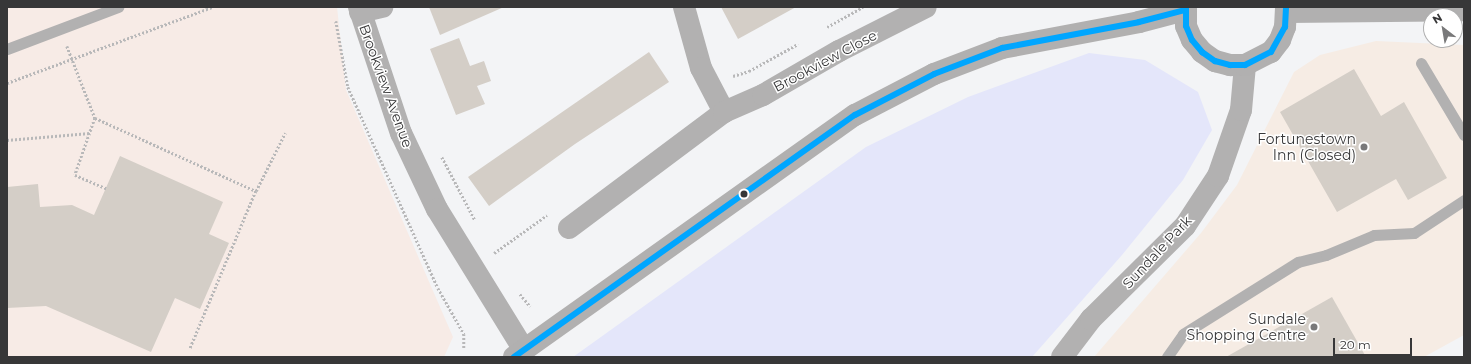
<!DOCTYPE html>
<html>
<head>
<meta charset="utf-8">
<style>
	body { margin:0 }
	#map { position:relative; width:1471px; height:364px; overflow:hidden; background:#f3f4f6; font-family:Montserrat,sans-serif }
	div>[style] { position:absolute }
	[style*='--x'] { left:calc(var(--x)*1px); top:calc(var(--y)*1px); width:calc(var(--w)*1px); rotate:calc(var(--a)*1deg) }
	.commercial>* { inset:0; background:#f6ece4 }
	.education>* { inset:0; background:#f7ebe6 }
	.green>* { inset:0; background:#e4e6fa }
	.building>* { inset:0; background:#d4cec7 }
	.path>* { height:2.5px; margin-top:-1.25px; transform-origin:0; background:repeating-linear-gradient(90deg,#b8b8b9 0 2px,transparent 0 4px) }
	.lane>* { height:11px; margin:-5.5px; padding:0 5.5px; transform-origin:5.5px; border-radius:5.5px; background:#b2b1b1 }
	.street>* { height:22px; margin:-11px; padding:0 11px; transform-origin:11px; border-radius:11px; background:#b2b1b1 }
	.secondary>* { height:22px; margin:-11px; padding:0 11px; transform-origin:11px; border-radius:11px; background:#b1b0b0 }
	.bus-1>* { height:6px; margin:-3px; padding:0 3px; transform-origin:3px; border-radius:3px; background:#00a6ff }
	.dots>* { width:11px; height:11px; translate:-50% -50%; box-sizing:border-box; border:2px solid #fff; border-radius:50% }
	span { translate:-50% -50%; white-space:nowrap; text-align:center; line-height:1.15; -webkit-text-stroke:3px #fff; paint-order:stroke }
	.street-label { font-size:14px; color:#373738 }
	.poi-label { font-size:14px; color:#373738 }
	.right { translate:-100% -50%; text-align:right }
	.frame { position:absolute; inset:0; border:8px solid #373738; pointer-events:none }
	.north { position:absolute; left:1423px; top:8px; width:40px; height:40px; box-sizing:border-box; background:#fff; border:1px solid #afafaf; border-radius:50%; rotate:329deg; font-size:11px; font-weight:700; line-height:16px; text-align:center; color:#373738 }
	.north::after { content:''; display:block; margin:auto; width:14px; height:18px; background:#79797a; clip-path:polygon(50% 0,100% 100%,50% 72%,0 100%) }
	.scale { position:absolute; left:1333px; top:338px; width:79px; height:18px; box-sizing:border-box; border:2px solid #373738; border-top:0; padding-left:5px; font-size:12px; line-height:14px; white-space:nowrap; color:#373738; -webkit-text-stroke:3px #fff; paint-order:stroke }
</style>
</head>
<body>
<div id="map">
	<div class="commercial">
		<i style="clip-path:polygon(1376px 41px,1464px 45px,1464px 335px,1424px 357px,1094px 357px,1201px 233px,1237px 185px,1294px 72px,1320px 55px)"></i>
	</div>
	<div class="education">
		<i style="clip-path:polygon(7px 7px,337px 7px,346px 90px,453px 337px,444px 357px,7px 357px)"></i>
	</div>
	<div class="green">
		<i style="clip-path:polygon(1089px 53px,1145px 60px,1198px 92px,1212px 130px,1183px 180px,1122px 255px,1032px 357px,573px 357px,866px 147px,968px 97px)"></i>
	</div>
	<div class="building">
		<i style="clip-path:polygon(429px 7px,504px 7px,440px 35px)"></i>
		<i style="clip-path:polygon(721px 7px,796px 7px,738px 39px)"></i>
		<i style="clip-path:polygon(459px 38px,470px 66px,484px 61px,491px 81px,477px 86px,485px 104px,456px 115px,430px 49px)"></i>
		<i style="clip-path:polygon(649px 52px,669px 82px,575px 144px,489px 206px,468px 177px)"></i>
		<i style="clip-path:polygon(1354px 69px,1381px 116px,1404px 102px,1447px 178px,1408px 200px,1396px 179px,1337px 212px,1280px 112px)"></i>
		<i style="clip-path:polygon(120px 156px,223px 202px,209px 234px,229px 243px,200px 309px,175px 298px,151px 352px,46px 306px,7px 308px,7px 187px,38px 184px,40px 207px,72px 205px,94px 215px)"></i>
		<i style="clip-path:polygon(1332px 297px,1366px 357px,1226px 357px)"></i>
	</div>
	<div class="path">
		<i style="--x:336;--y:21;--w:67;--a:79.7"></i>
		<i style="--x:348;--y:87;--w:220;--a:65.9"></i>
		<i style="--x:438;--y:288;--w:53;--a:60.5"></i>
		<i style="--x:464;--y:334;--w:15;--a:90"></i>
		<i style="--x:827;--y:27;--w:41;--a:-29.1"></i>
		<i style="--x:67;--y:46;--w:77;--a:68.7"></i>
		<i style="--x:95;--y:118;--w:177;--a:24.4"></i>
		<i style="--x:256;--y:191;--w:171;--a:112.7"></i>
		<i style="--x:733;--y:76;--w:17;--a:-17"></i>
		<i style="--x:749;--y:71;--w:56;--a:-28.9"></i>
		<i style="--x:7;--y:83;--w:220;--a:-20.3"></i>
		<i style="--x:95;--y:118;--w:60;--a:109.3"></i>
		<i style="--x:75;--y:175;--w:34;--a:23"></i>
		<i style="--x:7;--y:140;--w:83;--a:-4.8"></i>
		<i style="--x:442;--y:157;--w:71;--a:62.4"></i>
		<i style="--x:256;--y:191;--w:65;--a:-63.4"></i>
		<i style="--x:494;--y:253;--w:65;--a:-35.6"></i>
		<i style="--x:520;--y:294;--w:16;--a:50"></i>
	</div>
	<div class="lane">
		<i style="--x:7;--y:49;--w:119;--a:-20.7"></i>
		<i style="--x:1421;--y:63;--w:84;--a:59.2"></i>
		<i style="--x:1167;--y:357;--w:28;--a:-55"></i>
		<i style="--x:1183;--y:334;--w:136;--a:-32.1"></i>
		<i style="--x:1298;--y:262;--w:29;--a:-14"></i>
		<i style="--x:1326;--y:255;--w:52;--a:-22.6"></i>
		<i style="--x:1374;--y:235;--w:40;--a:-2.9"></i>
		<i style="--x:1414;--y:233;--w:60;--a:-33.4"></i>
	</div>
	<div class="street">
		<i style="--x:359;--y:7;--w:133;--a:71.6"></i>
		<i style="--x:401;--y:133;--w:84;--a:64.7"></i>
		<i style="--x:437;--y:209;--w:166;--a:58.3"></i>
		<i style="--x:684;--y:7;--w:63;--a:74.4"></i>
		<i style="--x:701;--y:68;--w:50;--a:62.4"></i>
		<i style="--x:360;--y:12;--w:23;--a:-13"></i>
		<i style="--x:569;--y:228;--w:194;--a:-36.8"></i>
		<i style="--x:724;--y:112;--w:43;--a:-23.6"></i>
		<i style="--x:763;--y:95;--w:88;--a:-30.1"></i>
		<i style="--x:839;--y:51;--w:97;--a:-26.8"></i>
		<i style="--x:1062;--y:357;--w:48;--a:-52.7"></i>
		<i style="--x:1091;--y:319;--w:132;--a:-44.7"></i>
		<i style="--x:1185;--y:226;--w:60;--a:-56.6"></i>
		<i style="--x:1218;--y:176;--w:70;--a:-70.8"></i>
		<i style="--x:1241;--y:110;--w:45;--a:-84.9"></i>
	</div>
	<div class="secondary">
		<i style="--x:1186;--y:7;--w:19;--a:90"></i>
		<i style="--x:1186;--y:26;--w:15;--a:67"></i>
		<i style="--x:1192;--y:40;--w:16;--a:50"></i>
		<i style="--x:1202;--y:52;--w:16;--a:35"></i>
		<i style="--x:1215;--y:61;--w:16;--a:15"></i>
		<i style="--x:1230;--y:65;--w:15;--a:0"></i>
		<i style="--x:1245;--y:65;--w:29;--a:-27"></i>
		<i style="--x:1271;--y:52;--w:15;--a:-53"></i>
		<i style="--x:1280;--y:40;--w:14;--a:-69"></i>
		<i style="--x:1285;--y:27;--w:20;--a:-87"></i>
		<i style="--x:1287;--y:12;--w:177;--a:-0.6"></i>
		<i style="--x:514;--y:357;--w:418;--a:-35.4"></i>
		<i style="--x:855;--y:115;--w:89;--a:-27.4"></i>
		<i style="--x:934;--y:74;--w:73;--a:-20.9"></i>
		<i style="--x:1002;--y:48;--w:139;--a:-10.7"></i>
		<i style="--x:1139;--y:22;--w:48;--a:-14.6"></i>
	</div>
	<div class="bus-1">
		<i style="--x:1186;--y:7;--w:19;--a:90"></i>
		<i style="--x:1186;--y:26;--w:15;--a:67"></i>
		<i style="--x:1192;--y:40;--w:16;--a:50"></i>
		<i style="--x:1202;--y:52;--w:16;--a:35"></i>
		<i style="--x:1215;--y:61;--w:16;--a:15"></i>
		<i style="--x:1230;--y:65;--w:15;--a:0"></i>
		<i style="--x:1245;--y:65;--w:29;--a:-27"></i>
		<i style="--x:1271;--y:52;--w:29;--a:-61"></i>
		<i style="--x:1285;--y:27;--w:20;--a:-87"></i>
		<i style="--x:514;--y:357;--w:418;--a:-35.4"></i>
		<i style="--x:855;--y:115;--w:89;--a:-27.4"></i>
		<i style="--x:934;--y:74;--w:73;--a:-20.9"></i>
		<i style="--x:1002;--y:48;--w:139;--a:-10.7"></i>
		<i style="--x:1139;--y:22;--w:48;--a:-14.6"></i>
	</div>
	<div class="dots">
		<i style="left:1364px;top:147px;background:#79797a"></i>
		<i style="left:744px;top:194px;background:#373738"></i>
		<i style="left:1314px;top:327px;background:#79797a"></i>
	</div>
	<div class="street-label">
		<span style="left:825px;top:61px;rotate:-28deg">Brookview Close</span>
		<span style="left:386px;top:86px;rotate:70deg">Brookview Avenue</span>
		<span style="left:1157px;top:252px;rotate:-47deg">Sundale Park</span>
	</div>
	<div class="poi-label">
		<span class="right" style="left:1356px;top:147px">Fortunestown<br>Inn (Closed)</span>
		<span class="right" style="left:1306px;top:327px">Sundale<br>Shopping Centre</span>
	</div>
	<div class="frame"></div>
	<div class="north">N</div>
	<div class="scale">20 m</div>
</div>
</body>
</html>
